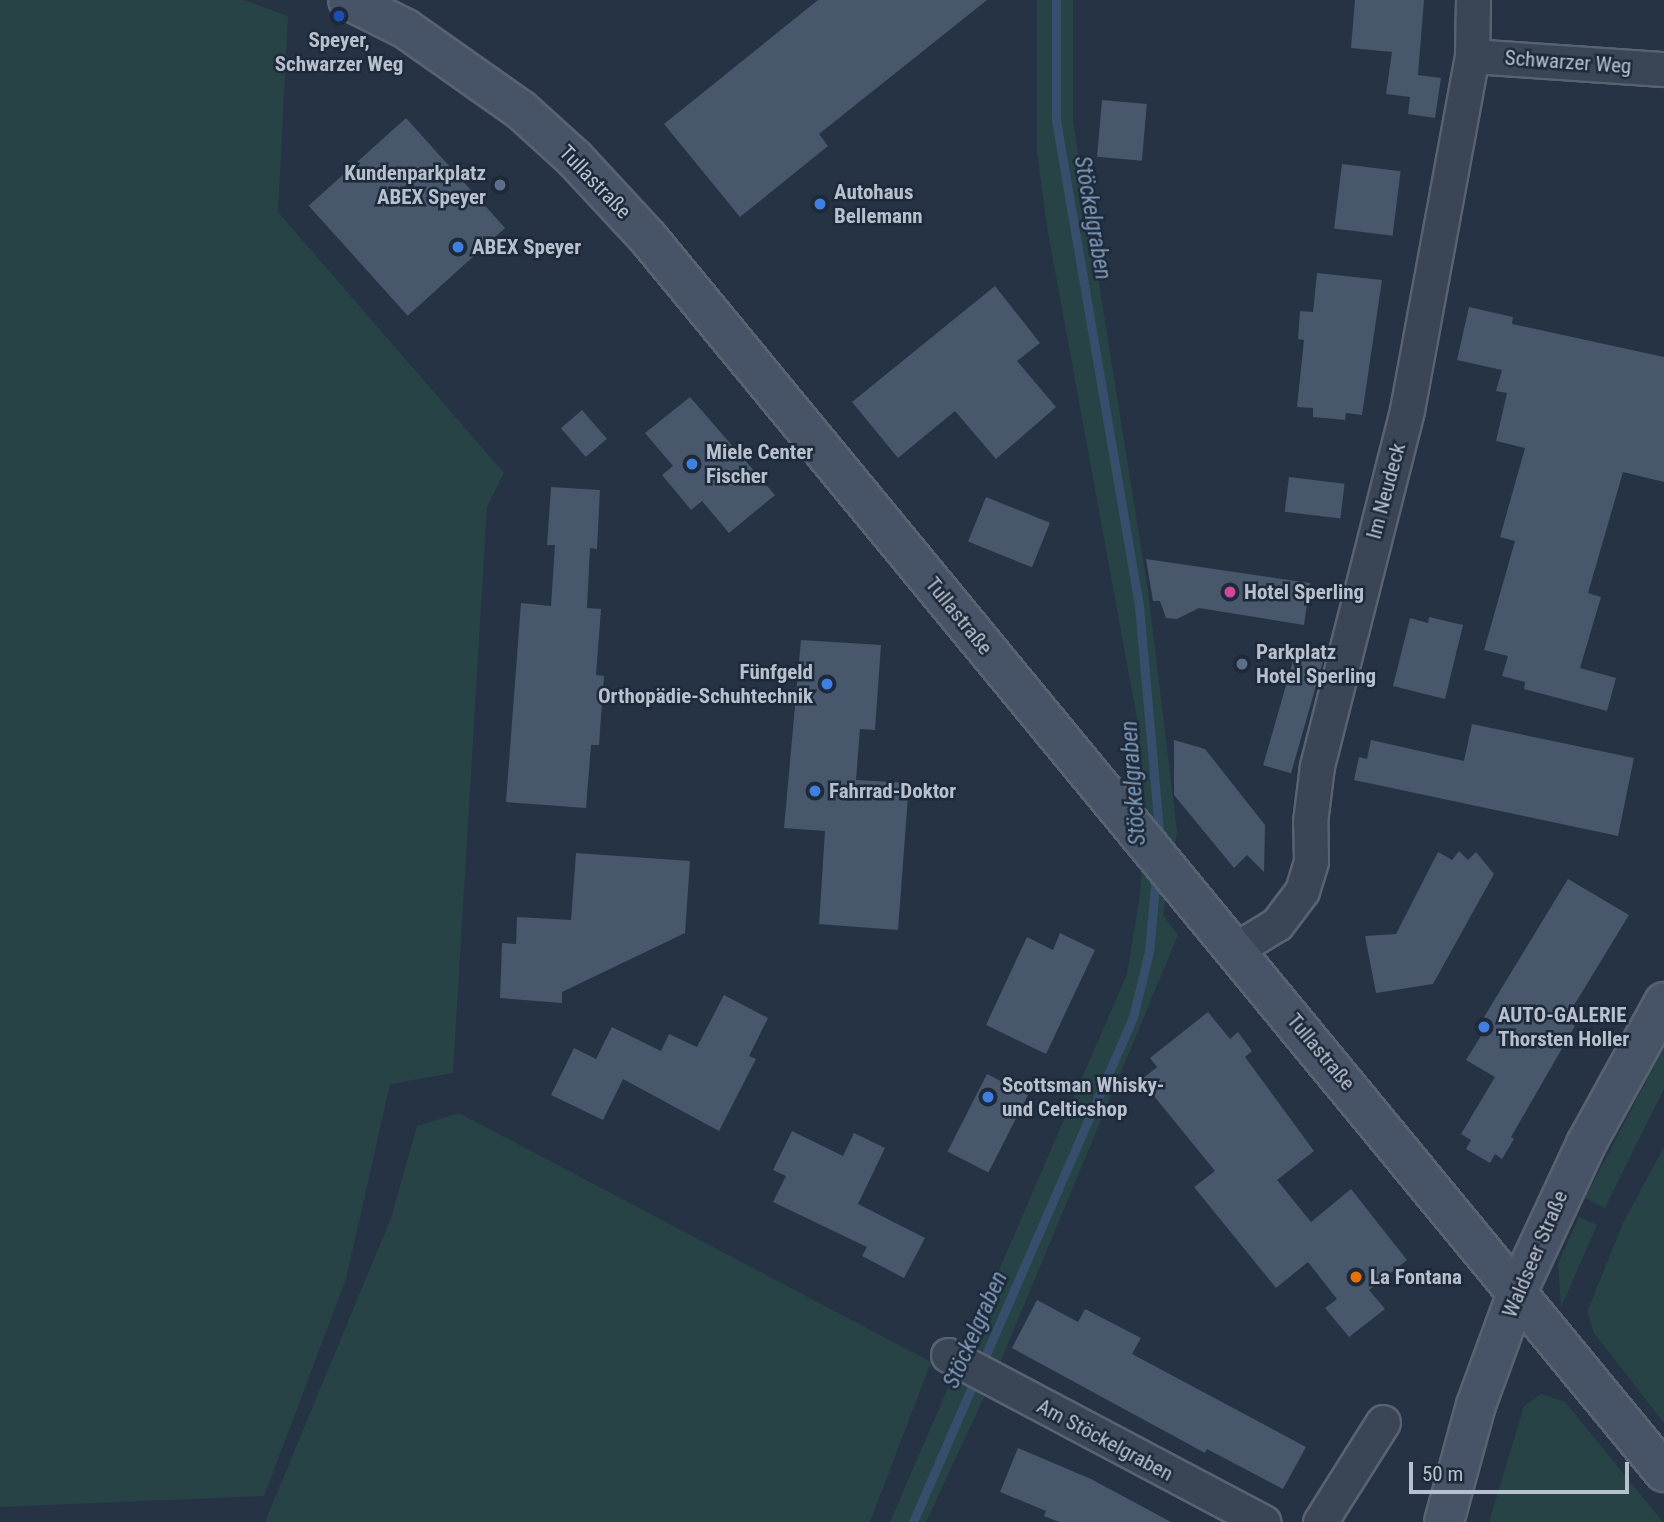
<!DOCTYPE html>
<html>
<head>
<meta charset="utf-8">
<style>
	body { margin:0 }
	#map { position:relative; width:1664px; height:1522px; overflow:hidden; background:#253345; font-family:"Roboto Condensed",sans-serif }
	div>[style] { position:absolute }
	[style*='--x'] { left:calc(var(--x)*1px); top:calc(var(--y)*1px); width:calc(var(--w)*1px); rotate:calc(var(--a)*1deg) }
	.green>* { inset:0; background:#274346 }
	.stream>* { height:9px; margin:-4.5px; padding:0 4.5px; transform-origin:4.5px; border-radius:4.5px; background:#374f6d }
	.building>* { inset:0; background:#48576c; transform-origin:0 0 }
	.roads { filter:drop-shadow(2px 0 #586372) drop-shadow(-2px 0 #586372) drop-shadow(0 2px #586372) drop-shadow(0 -2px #586372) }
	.street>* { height:33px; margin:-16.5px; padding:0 16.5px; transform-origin:16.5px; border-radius:16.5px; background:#3a4555 }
	.secondary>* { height:38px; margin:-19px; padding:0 19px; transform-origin:19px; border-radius:19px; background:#475468 }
	.dots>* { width:19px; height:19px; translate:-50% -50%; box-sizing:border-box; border:4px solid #1e2a3a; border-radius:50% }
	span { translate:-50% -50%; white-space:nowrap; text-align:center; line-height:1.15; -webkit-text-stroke:5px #1e2a3a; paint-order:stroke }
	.poi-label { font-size:21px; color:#b7c0ce; font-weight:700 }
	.right { translate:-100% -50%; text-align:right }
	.left { translate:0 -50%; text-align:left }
	.street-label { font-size:21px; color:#b7c0ce }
	.water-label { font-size:23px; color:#7c97b7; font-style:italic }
	.scale { position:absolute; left:1409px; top:1462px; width:220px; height:32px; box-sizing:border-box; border:4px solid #b7c0ce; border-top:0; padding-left:9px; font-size:21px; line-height:24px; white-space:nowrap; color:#b7c0ce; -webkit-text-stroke:5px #1e2a3a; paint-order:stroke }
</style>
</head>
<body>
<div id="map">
	<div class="green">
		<i style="clip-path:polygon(0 0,244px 0,288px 16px,278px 212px,504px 473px,487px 507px,453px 1073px,390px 1084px,346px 1279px,264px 1496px,0 1507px)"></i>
		<i style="clip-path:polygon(1037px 0,1073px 0,1073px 121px,1148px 591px,1177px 831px,1163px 915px,1178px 935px,999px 1365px,926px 1522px,890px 1522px,1127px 974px,1140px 895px,1146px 821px,1138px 724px,1047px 227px,1037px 151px)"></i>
		<i style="clip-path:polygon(1664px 1047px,1664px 1089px,1605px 1208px,1585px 1198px)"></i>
		<i style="clip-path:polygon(459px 1113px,931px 1362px,870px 1522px,265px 1522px,391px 1218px,417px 1126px)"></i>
		<i style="clip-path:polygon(1664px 1147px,1664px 1423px,1594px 1333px,1587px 1312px,1623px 1223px)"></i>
		<i style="clip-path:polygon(1579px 1217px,1597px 1225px,1561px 1308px,1558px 1263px)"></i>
		<i style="clip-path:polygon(1541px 1394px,1565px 1402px,1663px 1522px,1489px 1522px,1524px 1406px)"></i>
	</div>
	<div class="stream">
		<i style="--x:1056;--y:0;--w:120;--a:90"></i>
		<i style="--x:1056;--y:120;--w:493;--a:80.3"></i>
		<i style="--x:1139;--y:606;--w:236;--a:84.9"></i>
		<i style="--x:913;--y:1522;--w:551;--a:-66.46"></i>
		<i style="--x:1133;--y:1017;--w:67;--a:-76.2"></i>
		<i style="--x:1149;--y:952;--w:77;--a:-84.8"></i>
	</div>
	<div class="building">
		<i style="clip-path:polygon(818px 0,987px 0,819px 134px,828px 146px,740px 217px,664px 124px)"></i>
		<i style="clip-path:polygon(1355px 0,1424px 0,1418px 75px,1441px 78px,1435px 118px,1408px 114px,1410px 97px,1386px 94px,1392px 52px,1351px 48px)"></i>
		<i style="left:1102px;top:100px;width:45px;height:57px;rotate:5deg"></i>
		<i style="left:406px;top:118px;width:148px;height:131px;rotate:48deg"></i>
		<i style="left:1342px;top:164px;width:59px;height:65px;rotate:7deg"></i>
		<i style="clip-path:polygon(1317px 273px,1382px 280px,1362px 415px,1346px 413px,1345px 420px,1313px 417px,1313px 408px,1297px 407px,1304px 340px,1298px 339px,1300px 311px,1313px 312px)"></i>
		<i style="clip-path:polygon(995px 286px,1040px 343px,1017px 361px,1056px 407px,996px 459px,955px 411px,898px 458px,852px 402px)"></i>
		<i style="clip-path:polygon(1469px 307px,1513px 317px,1512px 324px,1664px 357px,1664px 482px,1623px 472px,1588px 593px,1601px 597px,1580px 668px,1616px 678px,1607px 711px,1524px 689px,1525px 682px,1502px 676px,1508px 656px,1484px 650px,1515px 541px,1500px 537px,1525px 448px,1496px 441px,1507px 393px,1496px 391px,1502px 370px,1457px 360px)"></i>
		<i style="clip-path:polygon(690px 397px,775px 495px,729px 533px,702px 501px,691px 510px,662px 475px,673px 466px,645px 433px)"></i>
		<i style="left:582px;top:410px;width:38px;height:28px;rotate:49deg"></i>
		<i style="left:1289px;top:477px;width:56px;height:35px;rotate:7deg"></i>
		<i style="clip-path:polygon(551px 487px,600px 490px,597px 549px,590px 548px,587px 608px,601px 609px,596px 675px,604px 676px,599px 745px,591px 745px,586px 808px,506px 802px,521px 603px,551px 606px,555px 545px,547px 545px)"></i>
		<i style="left:986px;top:497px;width:69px;height:48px;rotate:22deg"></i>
		<i style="clip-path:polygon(1146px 559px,1310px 583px,1304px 625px,1199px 608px,1177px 619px,1166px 618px,1160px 601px,1153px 601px)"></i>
		<i style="clip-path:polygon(1429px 617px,1463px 625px,1445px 699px,1393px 686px,1410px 618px,1428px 623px)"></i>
		<i style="clip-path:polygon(801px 640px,881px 645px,875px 730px,860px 729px,856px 780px,909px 783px,898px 930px,819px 924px,825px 831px,784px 828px)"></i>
		<i style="left:1297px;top:647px;width:29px;height:123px;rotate:16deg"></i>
		<i style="clip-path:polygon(1472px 724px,1634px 758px,1618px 836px,1354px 780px,1359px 757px,1367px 759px,1371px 740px,1464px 761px)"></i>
		<i style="clip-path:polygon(1174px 740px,1205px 749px,1265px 825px,1264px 872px,1247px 855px,1234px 868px,1174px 795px)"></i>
		<i style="clip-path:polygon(1459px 851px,1468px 860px,1476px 852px,1494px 874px,1433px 984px,1376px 993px,1365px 936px,1396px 934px,1438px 852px,1452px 860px)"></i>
		<i style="clip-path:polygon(576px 853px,690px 861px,685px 933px,562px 992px,562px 1003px,500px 998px,502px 943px,516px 944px,517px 917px,571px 920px)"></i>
		<i style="clip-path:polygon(1568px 879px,1629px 915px,1565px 1020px,1575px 1026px,1511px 1137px,1514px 1139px,1502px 1159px,1495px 1154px,1490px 1163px,1466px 1149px,1471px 1140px,1461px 1134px,1495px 1077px,1466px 1060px,1484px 1031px,1478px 1027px)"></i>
		<i style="clip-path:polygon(1060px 933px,1095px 950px,1046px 1054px,986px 1025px,1027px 937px,1053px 950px)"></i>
		<i style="clip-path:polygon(724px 995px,768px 1018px,749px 1056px,756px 1059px,719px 1131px,623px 1079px,603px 1120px,551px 1095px,574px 1048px,596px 1059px,612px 1027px,661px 1051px,669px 1034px,697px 1047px)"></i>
		<i style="clip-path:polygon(1208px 1012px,1230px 1039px,1238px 1032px,1252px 1051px,1245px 1057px,1314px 1151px,1277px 1180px,1311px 1222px,1351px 1189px,1407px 1260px,1369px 1290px,1385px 1309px,1349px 1337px,1325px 1308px,1337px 1299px,1308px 1262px,1276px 1288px,1194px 1187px,1215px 1171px,1141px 1080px,1157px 1067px,1150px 1058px)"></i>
		<i style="left:987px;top:1074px;width:46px;height:87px;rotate:27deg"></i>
		<i style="clip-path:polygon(792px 1131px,843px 1156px,854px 1133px,885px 1148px,858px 1204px,925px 1238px,904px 1278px,862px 1256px,867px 1247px,773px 1202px,786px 1176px,773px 1170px)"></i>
		<i style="clip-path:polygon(1037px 1300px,1078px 1322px,1085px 1309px,1141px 1338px,1132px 1354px,1306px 1447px,1283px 1489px,1207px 1449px,1205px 1453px,1012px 1348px)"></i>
		<i style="clip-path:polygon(1018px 1448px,1091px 1479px,1171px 1522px,1059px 1522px,1044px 1516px,1046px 1511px,1000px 1492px)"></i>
	</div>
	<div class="roads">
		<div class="street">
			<i style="--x:1472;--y:56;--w:192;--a:3.9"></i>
			<i style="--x:1236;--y:949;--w:48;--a:-31.4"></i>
			<i style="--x:1277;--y:924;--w:41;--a:-52.9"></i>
			<i style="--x:1302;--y:891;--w:31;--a:-73"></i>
			<i style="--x:1311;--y:861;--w:39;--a:-91"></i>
			<i style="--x:1310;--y:822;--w:56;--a:-82.9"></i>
			<i style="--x:1317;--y:766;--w:367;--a:-75.8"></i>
			<i style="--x:1407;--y:410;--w:360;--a:-79.6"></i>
			<i style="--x:1472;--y:56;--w:56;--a:-89"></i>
			<i style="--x:948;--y:1355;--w:357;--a:27.9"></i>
			<i style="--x:1320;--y:1522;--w:118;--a:-57.8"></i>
		</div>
		<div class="secondary">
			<i style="--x:348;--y:0;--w:65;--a:26.6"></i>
			<i style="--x:406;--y:29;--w:141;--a:35.2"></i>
			<i style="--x:521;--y:110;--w:72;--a:42.2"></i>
			<i style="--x:574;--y:158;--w:110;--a:47.2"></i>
			<i style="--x:649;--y:239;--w:1597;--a:50.54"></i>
			<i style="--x:1444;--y:1522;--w:121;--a:-74.7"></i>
			<i style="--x:1476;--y:1405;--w:122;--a:-69.9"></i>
			<i style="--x:1518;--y:1290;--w:161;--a:-65"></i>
			<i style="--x:1586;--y:1144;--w:162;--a:-61.2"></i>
		</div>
	</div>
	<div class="dots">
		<i style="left:339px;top:16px;background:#1a4fb4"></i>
		<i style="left:500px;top:185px;background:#5c6f8a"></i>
		<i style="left:820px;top:204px;background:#3f7fe0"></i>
		<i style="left:458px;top:247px;background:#3f7fe0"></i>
		<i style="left:692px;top:464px;background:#3f7fe0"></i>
		<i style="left:1230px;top:592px;background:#d1479c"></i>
		<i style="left:1242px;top:664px;background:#5c6f8a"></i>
		<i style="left:827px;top:684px;background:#3f7fe0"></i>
		<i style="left:815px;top:791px;background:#3f7fe0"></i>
		<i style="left:1484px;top:1027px;background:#3f7fe0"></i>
		<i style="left:988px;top:1097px;background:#3f7fe0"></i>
		<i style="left:1356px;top:1277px;background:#e8710a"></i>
	</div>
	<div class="poi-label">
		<span style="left:339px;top:52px">Speyer,<br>Schwarzer Weg</span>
		<span class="right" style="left:486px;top:185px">Kundenparkplatz<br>ABEX Speyer</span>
		<span class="left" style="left:834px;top:204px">Autohaus<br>Bellemann</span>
		<span class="left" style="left:472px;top:247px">ABEX Speyer</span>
		<span class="left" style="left:706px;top:464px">Miele Center<br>Fischer</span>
		<span class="left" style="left:1244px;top:592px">Hotel Sperling</span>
		<span class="left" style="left:1256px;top:664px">Parkplatz<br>Hotel Sperling</span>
		<span class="right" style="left:813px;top:684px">Fünfgeld<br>Orthopädie-Schuhtechnik</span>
		<span class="left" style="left:829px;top:791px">Fahrrad-Doktor</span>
		<span class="left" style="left:1498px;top:1027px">AUTO-GALERIE<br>Thorsten Holler</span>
		<span class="left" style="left:1002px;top:1097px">Scottsman Whisky-<br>und Celticshop</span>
		<span class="left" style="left:1370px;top:1277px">La Fontana</span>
	</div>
	<div class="street-label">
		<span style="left:1568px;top:62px;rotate:4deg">Schwarzer Weg</span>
		<span style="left:595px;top:182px;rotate:46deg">Tullastraße</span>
		<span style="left:1386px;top:491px;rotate:-75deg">Im Neudeck</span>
		<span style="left:959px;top:616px;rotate:51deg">Tullastraße</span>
		<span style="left:1321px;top:1052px;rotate:50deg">Tullastraße</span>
		<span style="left:1535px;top:1254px;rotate:-67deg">Waldseer Straße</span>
		<span style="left:1105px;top:1440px;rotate:28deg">Am Stöckelgraben</span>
	</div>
	<div class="water-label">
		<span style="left:1092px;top:218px;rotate:80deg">Stöckelgraben</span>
		<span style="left:1134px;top:783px;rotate:-94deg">Stöckelgraben</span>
		<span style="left:976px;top:1330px;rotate:-66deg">Stöckelgraben</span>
	</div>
	<div class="scale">50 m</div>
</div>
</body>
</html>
